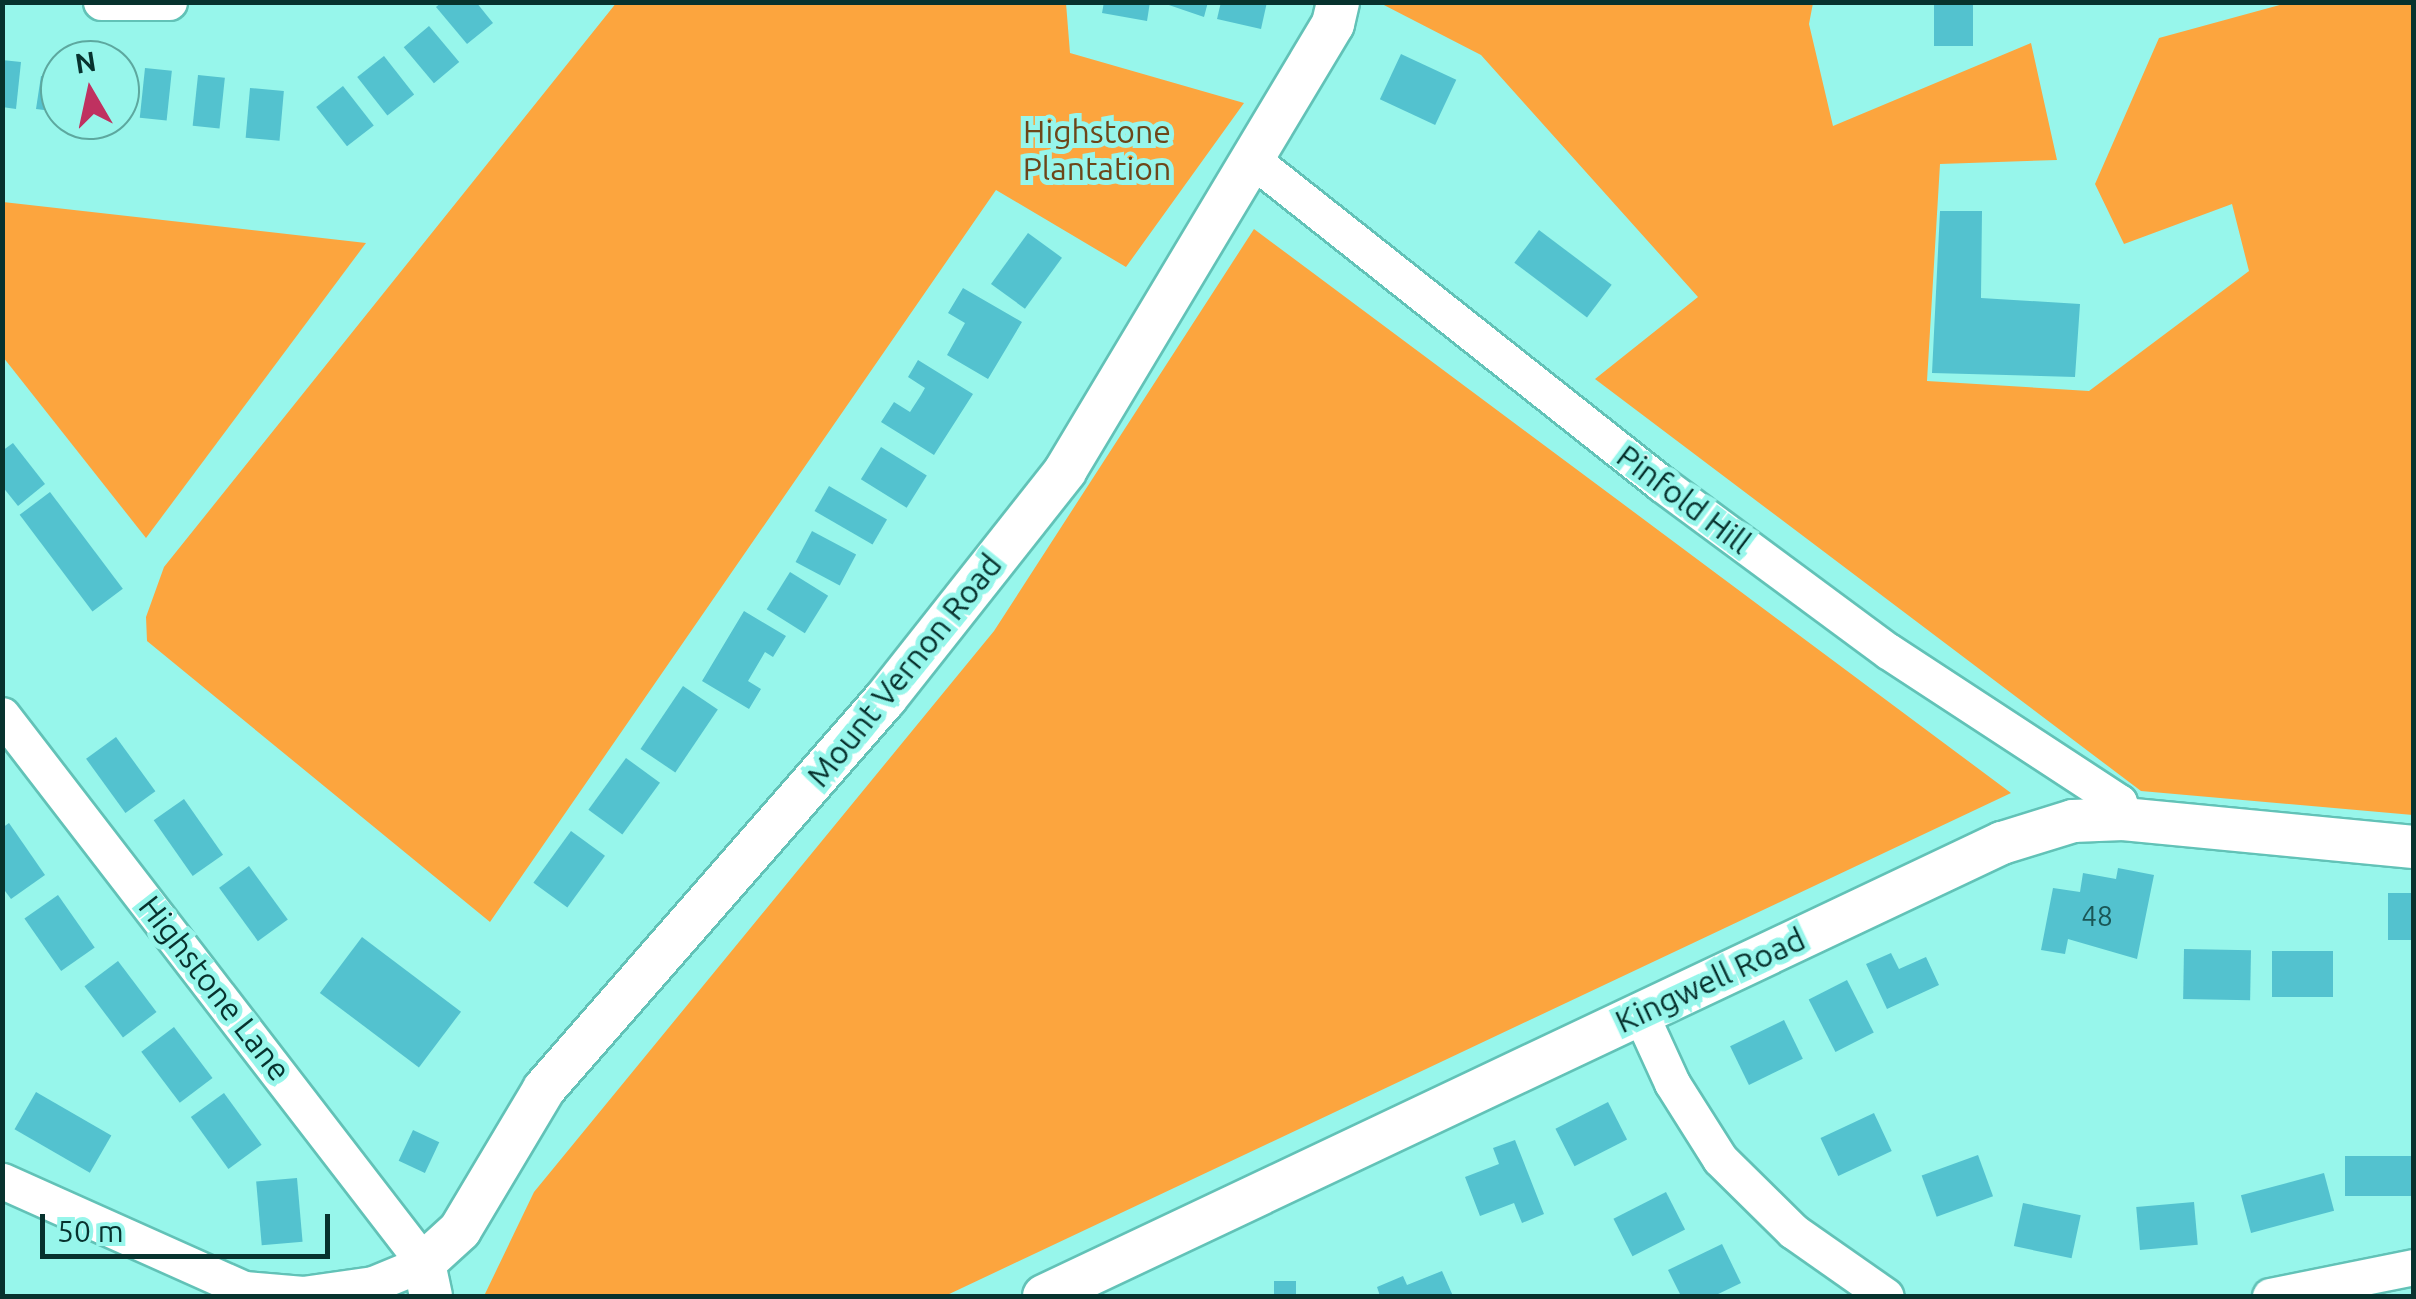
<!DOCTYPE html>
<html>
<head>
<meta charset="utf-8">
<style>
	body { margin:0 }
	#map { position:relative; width:2416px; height:1299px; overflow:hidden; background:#97f6eb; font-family:Ubuntu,sans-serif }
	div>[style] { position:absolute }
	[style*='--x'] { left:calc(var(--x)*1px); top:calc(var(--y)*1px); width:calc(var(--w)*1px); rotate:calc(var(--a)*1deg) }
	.green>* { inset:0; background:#fca53e }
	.building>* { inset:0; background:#53c2cf; transform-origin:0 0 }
	.roads { filter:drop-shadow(2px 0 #62c2b7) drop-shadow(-2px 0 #62c2b7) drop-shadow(0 2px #62c2b7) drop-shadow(0 -2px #62c2b7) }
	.minor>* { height:35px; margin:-17.5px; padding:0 17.5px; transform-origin:17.5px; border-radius:17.5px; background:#fff }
	.tertiary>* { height:42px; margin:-21px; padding:0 21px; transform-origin:21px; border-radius:21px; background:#fff }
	span { translate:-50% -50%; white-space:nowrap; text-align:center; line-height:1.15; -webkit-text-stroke:10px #97f6eb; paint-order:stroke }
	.number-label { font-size:28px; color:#1a5656 }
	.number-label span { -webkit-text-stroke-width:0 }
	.park-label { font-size:32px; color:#6d4619 }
	.street-label { font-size:32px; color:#07322e }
	.frame { position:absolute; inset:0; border:5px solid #07322e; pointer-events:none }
	.north { position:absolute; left:40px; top:40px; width:100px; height:100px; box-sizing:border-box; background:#97f6eb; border:2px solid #5da89f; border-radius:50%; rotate:351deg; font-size:28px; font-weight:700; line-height:40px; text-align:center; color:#07322e }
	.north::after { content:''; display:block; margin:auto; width:35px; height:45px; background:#bf3160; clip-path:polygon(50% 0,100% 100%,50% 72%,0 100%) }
	.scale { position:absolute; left:40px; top:1214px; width:290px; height:45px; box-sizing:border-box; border:5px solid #07322e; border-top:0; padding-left:12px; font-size:30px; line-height:35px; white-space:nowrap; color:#07322e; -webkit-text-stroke:8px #97f6eb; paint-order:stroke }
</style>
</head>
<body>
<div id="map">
	<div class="green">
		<i style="clip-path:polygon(617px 2px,1066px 3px,1070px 53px,1244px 103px,1126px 267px,996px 190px,490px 922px,147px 641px,146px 617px,164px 567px)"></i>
		<i style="clip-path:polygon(1380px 3px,1813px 3px,1809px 24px,1833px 126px,2031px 43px,2057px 160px,1940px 164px,1927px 381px,2089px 391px,2249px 271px,2232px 204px,2124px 244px,2095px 184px,2159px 38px,2287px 3px,2413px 3px,2413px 815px,2141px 791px,1595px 379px,1698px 297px,1481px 55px)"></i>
		<i style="clip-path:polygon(3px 202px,366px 243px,146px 538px,3px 357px)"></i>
		<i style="clip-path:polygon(1254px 229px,2011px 793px,945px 1296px,484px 1296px,534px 1192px,994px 631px)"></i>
	</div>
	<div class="building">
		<i style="clip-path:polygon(442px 2px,476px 2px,493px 23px,467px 44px,436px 7px)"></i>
		<i style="clip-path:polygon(1104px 2px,1150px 2px,1147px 21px,1102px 13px)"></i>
		<i style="clip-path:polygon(1160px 2px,1208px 2px,1204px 17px)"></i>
		<i style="clip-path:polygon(1221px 2px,1267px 2px,1261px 29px,1217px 19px)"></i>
		<i style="left:1934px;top:2px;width:39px;height:44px"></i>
		<i style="left:429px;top:26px;width:47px;height:33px;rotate:50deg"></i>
		<i style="left:1401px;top:54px;width:61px;height:50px;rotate:25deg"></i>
		<i style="left:384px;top:56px;width:49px;height:34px;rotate:52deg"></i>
		<i style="clip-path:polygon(2px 60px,21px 62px,16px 109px,2px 107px)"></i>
		<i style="left:145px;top:68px;width:27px;height:50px;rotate:6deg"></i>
		<i style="left:198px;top:75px;width:27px;height:51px;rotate:6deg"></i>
		<i style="clip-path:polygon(41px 76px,60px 78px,60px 112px,36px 109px)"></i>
		<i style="left:343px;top:86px;width:50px;height:34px;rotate:52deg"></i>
		<i style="left:250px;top:88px;width:34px;height:50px;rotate:5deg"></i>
		<i style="clip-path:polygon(1940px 211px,1982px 211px,1981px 298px,2080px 304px,2075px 377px,1932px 373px)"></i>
		<i style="left:1539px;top:230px;width:91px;height:41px;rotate:37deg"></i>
		<i style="left:1028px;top:233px;width:42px;height:63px;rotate:36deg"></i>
		<i style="clip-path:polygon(963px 288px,1022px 322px,988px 379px,947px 355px,965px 323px,948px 313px)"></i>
		<i style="clip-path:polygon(918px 360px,973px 394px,934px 455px,881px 422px,894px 402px,910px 412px,921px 395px,925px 388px,908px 377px)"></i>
		<i style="clip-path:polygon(13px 443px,45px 484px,18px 506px,2px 486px,2px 451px)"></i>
		<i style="left:881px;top:447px;width:54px;height:38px;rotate:32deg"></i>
		<i style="left:829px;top:486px;width:67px;height:29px;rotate:30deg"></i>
		<i style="left:50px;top:492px;width:121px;height:38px;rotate:53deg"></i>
		<i style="left:812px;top:531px;width:50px;height:35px;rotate:28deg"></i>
		<i style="left:790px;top:572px;width:45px;height:44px;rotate:32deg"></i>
		<i style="clip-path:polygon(744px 611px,786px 636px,773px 657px,765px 652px,748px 681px,761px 689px,749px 709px,702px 681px)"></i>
		<i style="left:683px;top:686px;width:42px;height:76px;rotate:34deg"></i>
		<i style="left:116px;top:737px;width:67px;height:37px;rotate:54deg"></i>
		<i style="left:626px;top:758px;width:42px;height:64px;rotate:36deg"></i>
		<i style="left:184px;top:799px;width:68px;height:37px;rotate:55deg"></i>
		<i style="clip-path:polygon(9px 823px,45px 875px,11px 899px,2px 887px,2px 828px)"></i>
		<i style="left:571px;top:831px;width:42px;height:64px;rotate:36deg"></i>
		<i style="left:249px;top:866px;width:66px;height:37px;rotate:54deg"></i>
		<i style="clip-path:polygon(2118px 868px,2154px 875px,2137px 959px,2068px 939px,2065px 954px,2041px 950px,2053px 888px,2080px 892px,2083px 873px,2116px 879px)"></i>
		<i style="left:2388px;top:893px;width:26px;height:47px"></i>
		<i style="left:58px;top:895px;width:64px;height:41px;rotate:55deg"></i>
		<i style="left:362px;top:937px;width:124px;height:70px;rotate:37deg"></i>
		<i style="left:2184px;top:949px;width:67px;height:50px;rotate:1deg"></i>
		<i style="left:2333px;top:951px;width:46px;height:61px;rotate:90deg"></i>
		<i style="clip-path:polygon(1891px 953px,1899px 969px,1926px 957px,1939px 985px,1887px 1009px,1866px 964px)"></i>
		<i style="left:118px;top:961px;width:64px;height:42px;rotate:53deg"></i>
		<i style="left:1847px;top:980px;width:59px;height:43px;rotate:63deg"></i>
		<i style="left:1784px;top:1020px;width:43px;height:60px;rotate:64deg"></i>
		<i style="left:174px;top:1027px;width:64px;height:41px;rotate:53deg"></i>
		<i style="left:36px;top:1092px;width:87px;height:43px;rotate:30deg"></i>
		<i style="left:224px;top:1093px;width:64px;height:41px;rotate:54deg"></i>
		<i style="left:1608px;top:1102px;width:42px;height:59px;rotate:63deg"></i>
		<i style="left:1874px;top:1113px;width:42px;height:59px;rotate:65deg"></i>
		<i style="left:413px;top:1130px;width:29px;height:34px;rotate:25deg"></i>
		<i style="clip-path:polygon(1515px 1140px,1544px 1214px,1522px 1223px,1514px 1203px,1480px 1216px,1465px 1177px,1499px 1164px,1493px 1148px)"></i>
		<i style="left:1978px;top:1155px;width:44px;height:60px;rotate:70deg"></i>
		<i style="left:2414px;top:1156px;width:40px;height:69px;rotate:90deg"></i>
		<i style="left:2324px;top:1173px;width:39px;height:86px;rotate:75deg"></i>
		<i style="left:297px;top:1178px;width:64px;height:41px;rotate:85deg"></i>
		<i style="left:1666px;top:1192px;width:42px;height:59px;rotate:63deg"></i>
		<i style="left:2194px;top:1202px;width:43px;height:58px;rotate:85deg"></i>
		<i style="left:2023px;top:1203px;width:59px;height:44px;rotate:12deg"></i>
		<i style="clip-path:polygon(1722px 1244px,1741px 1283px,1714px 1296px,1681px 1296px,1668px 1270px)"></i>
		<i style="clip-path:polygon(1442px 1271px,1453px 1296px,1380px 1296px,1377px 1287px,1403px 1276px,1407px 1285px)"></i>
		<i style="left:1274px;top:1281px;width:22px;height:15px"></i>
	</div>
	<div class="roads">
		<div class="minor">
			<i style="--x:101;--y:2;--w:68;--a:0"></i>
			<i style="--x:1254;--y:161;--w:520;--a:38.37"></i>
			<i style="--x:1662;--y:484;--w:281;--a:36.5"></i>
			<i style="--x:1888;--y:651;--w:276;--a:33.2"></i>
			<i style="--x:2119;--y:802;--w:17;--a:77"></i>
			<i style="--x:2;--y:715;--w:692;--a:52.4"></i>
			<i style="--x:424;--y:1263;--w:55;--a:157.6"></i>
			<i style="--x:373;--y:1284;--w:71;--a:171.9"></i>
			<i style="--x:303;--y:1294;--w:59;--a:-175.2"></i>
			<i style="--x:244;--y:1289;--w:265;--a:-155.9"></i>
			<i style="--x:1640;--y:1013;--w:77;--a:65.4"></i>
			<i style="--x:1672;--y:1083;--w:90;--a:57.7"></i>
			<i style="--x:1720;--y:1159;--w:103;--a:44.6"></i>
			<i style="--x:1793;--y:1231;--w:113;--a:35"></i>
			<i style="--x:2270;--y:1296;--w:147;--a:-11.4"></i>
		</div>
		<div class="tertiary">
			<i style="--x:431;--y:1296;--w:34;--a:-102"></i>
			<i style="--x:424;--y:1263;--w:49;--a:-42.5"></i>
			<i style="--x:460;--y:1230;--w:164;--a:-59.2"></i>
			<i style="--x:544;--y:1089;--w:519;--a:-48.82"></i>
			<i style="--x:886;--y:698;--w:289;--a:-51.7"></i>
			<i style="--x:1065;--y:471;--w:521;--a:-59.06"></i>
			<i style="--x:1333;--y:24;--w:23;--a:-77"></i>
			<i style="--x:1044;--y:1296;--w:1060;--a:-25.31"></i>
			<i style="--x:2002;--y:843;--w:74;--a:-17.2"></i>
			<i style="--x:2073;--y:821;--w:50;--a:-2.3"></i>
			<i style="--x:2123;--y:819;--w:292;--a:5.5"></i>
		</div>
	</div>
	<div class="number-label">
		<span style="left:2097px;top:916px">48</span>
	</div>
	<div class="park-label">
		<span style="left:1097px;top:150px">Highstone<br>Plantation</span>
	</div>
	<div class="street-label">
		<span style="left:1684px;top:499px;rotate:37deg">Pinfold Hill</span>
		<span style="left:904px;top:670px;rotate:-51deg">Mount Vernon Road</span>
		<span style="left:1710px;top:980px;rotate:-25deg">Kingwell Road</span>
		<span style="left:215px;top:988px;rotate:52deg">Highstone Lane</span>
	</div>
	<div class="frame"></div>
	<div class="north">N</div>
	<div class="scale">50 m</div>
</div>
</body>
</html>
